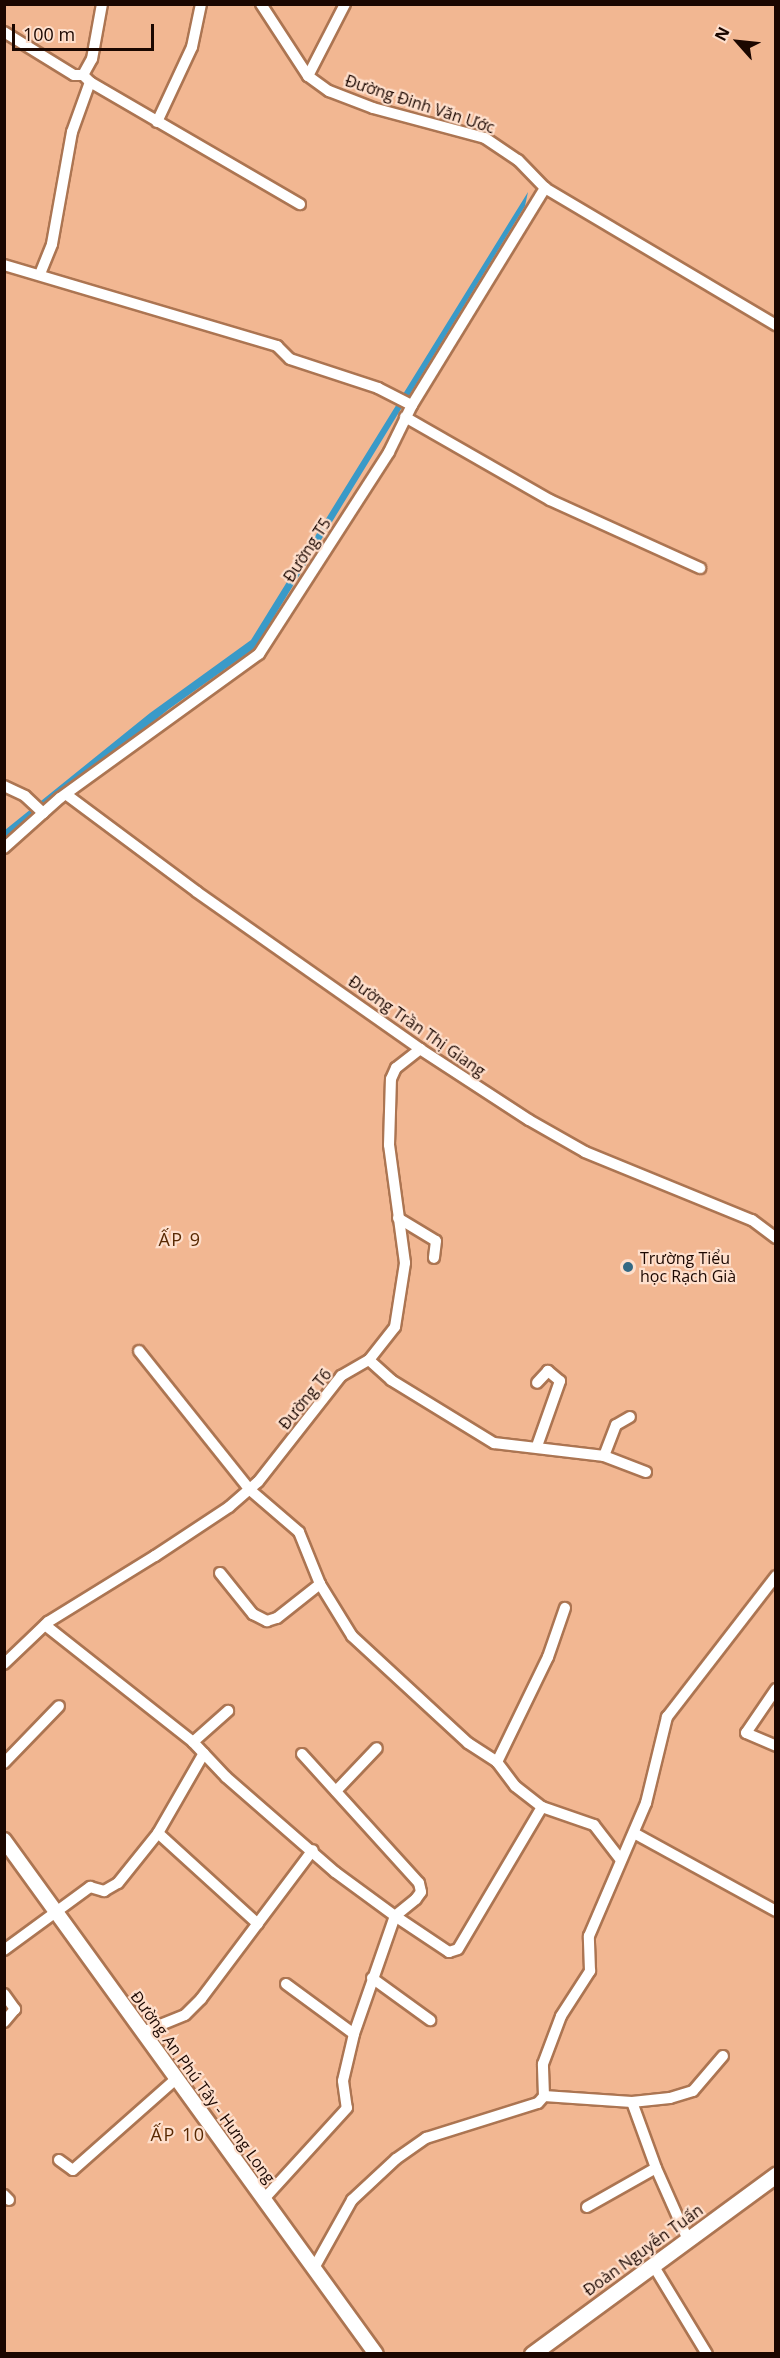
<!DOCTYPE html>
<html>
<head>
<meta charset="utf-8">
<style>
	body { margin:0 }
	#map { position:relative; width:780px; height:2358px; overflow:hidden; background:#f2b792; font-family:"Open Sans",sans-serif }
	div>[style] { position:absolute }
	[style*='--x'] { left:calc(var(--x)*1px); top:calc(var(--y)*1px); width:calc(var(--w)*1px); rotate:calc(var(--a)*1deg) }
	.water>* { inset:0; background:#3a9ac8 }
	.roads { filter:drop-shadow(2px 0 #ac7552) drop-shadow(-2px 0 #ac7552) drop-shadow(0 2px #ac7552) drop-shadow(0 -2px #ac7552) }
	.minor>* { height:10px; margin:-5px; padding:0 5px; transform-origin:5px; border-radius:5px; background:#fff }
	.tertiary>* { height:14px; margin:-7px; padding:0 7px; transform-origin:7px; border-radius:7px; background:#fff }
	.secondary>* { height:15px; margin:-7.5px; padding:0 7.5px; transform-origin:7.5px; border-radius:7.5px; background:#fff }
	.dots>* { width:16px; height:16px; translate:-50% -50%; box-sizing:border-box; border:3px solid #fedfcc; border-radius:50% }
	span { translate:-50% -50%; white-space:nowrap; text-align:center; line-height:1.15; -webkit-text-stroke:4.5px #fedfcc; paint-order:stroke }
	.street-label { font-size:16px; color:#1b0700 }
	.poi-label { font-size:16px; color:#1b0700 }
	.left { translate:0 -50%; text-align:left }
	.neighbourhood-label { font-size:18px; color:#592902; letter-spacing:1.5px }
	.frame { position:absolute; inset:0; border:6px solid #1b0700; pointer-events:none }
	.north { position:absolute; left:708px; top:12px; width:60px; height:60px; -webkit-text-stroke:4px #fedfcc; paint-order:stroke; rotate:297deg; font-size:16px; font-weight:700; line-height:24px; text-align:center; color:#1b0700 }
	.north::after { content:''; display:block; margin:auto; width:21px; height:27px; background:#1b0700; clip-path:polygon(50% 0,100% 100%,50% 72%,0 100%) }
	.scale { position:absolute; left:12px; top:24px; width:142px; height:27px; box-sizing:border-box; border:3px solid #1b0700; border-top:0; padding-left:8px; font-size:18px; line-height:21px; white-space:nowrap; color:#1b0700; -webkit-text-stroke:4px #fedfcc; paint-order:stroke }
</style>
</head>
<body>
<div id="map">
	<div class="water">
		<i style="clip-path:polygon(528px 192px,525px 206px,255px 648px,169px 709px,5px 841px,5px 830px,150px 713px,251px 640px)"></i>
	</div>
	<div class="roads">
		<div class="minor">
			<i style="--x:261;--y:4;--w:86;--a:56.9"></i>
			<i style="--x:308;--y:76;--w:26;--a:36"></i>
			<i style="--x:329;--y:91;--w:47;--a:21.1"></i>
			<i style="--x:373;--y:108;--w:116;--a:15"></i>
			<i style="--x:485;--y:138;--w:40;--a:34"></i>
			<i style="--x:518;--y:160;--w:39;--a:46"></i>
			<i style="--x:545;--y:188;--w:269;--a:30.7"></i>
			<i style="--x:4;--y:32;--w:82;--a:31.6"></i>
			<i style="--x:74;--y:75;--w:9;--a:0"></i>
			<i style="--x:83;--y:75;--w:18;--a:-61"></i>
			<i style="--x:92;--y:59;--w:56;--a:-79.7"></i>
			<i style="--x:83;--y:75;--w:10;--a:45"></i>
			<i style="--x:90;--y:82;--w:243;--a:30.2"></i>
			<i style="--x:308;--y:76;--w:81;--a:-62.8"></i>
			<i style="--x:157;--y:122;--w:83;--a:-65"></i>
			<i style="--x:192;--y:47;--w:44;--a:-78.2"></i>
			<i style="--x:4;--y:265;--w:285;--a:16.5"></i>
			<i style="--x:277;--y:346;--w:18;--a:45"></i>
			<i style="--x:290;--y:359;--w:93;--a:18.2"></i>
			<i style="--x:378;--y:388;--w:38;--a:27"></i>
			<i style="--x:40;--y:274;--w:32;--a:-68"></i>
			<i style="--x:52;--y:244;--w:114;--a:-79.9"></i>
			<i style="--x:72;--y:132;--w:53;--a:-70.2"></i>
			<i style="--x:405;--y:417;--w:167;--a:29.8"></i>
			<i style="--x:550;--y:500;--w:165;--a:24.4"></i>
			<i style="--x:4;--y:786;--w:23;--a:25"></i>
			<i style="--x:25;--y:796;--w:25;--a:43"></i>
			<i style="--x:67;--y:795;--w:162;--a:36.7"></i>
			<i style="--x:197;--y:892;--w:273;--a:35.1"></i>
			<i style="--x:420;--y:1049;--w:130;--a:33.1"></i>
			<i style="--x:529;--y:1120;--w:64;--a:29.7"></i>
			<i style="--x:585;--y:1152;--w:180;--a:22.2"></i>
			<i style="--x:752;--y:1220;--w:30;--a:37"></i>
			<i style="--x:4;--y:848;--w:75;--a:-41.8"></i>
			<i style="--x:60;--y:798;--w:246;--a:-35.9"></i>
			<i style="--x:259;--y:654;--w:240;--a:-57.2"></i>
			<i style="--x:389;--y:452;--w:52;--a:-63.9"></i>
			<i style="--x:412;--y:405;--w:255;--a:-58.5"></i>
			<i style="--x:398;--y:1218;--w:44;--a:31.2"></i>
			<i style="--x:436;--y:1241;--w:17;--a:97"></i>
			<i style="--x:139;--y:1351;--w:176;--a:51.4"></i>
			<i style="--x:249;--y:1489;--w:66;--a:40.7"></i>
			<i style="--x:299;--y:1532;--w:56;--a:68"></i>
			<i style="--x:320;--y:1584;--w:61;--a:58.4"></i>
			<i style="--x:352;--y:1636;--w:158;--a:42.7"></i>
			<i style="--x:468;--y:1743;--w:35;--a:33"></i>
			<i style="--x:497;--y:1762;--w:30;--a:53"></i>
			<i style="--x:515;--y:1786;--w:34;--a:38"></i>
			<i style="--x:369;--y:1360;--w:30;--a:42"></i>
			<i style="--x:391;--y:1380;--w:121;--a:31.5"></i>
			<i style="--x:494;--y:1443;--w:111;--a:6.7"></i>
			<i style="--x:604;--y:1456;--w:45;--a:20.9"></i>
			<i style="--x:537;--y:1446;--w:69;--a:-70.5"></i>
			<i style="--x:560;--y:1381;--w:16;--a:-140"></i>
			<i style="--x:548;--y:1371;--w:16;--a:133"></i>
			<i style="--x:604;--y:1456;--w:33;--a:-69"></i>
			<i style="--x:616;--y:1425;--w:16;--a:-30"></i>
			<i style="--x:220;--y:1573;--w:53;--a:51.2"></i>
			<i style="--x:253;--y:1614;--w:16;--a:27"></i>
			<i style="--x:267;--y:1621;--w:10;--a:-17"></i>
			<i style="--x:277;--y:1618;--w:55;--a:-38.3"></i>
			<i style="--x:45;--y:1625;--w:189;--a:38.3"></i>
			<i style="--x:193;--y:1742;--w:48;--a:46.7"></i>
			<i style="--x:226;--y:1777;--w:145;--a:41.1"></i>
			<i style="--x:335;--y:1872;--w:74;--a:36.3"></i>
			<i style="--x:395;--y:1916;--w:125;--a:109.2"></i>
			<i style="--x:354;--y:2034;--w:48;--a:103.2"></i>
			<i style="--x:343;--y:2081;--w:27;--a:82"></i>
			<i style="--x:347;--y:2108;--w:123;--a:132.4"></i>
			<i style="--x:4;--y:1664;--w:61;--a:-43.7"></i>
			<i style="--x:48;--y:1622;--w:126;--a:-31.7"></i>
			<i style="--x:155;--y:1556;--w:89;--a:-33.5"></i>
			<i style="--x:229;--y:1507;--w:38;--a:-41"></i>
			<i style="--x:258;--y:1482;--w:135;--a:-51.9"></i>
			<i style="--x:341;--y:1376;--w:32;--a:-30"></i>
			<i style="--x:369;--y:1360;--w:42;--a:-51.8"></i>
			<i style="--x:395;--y:1327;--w:65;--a:-81.1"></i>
			<i style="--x:405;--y:1263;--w:119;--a:-97.7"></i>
			<i style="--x:389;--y:1145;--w:66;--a:-88.3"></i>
			<i style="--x:391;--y:1079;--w:12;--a:-66"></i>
			<i style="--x:396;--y:1068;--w:31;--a:-38"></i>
			<i style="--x:776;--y:1689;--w:53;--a:124.3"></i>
			<i style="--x:746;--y:1733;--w:33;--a:23"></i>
			<i style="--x:193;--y:1742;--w:47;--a:-41.5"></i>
			<i style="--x:302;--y:1754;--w:174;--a:47.8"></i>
			<i style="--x:419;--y:1883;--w:9;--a:77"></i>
			<i style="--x:421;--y:1892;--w:9;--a:126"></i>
			<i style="--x:416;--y:1899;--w:27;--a:141"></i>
			<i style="--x:395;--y:1916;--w:65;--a:33.7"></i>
			<i style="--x:449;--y:1952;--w:9;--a:-18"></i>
			<i style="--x:458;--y:1949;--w:165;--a:-59.4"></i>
			<i style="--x:542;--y:1807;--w:55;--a:19.1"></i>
			<i style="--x:594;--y:1825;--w:44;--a:52.4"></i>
			<i style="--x:497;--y:1762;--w:117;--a:-64.1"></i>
			<i style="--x:548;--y:1657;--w:52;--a:-70.9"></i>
			<i style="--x:4;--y:1763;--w:79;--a:-46"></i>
			<i style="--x:336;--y:1791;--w:59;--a:-46.4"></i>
			<i style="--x:158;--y:1833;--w:135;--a:42.3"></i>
			<i style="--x:634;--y:1833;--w:162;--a:28.8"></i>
			<i style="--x:4;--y:1950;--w:107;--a:-36.2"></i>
			<i style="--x:90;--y:1887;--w:15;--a:16"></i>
			<i style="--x:104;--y:1891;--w:16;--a:-30"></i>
			<i style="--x:118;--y:1883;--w:64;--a:-51.3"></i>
			<i style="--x:158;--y:1833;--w:92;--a:-60.1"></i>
			<i style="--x:372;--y:1978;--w:72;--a:35.9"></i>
			<i style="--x:286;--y:1984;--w:84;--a:36.3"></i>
			<i style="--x:4;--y:1994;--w:19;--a:54"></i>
			<i style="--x:15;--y:2009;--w:17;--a:130"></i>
			<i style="--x:143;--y:2032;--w:45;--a:-22"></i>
			<i style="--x:185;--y:2015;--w:23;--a:-45"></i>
			<i style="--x:201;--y:1999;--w:186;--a:-53.1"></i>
			<i style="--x:544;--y:2096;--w:88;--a:3.9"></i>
			<i style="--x:632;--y:2102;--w:70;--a:70"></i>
			<i style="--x:656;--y:2168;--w:79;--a:66"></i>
			<i style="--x:632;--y:2102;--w:38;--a:-6"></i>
			<i style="--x:670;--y:2098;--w:24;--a:-17"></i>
			<i style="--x:693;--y:2091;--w:46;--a:-49.4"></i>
			<i style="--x:59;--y:2160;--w:17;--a:36"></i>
			<i style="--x:73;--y:2170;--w:137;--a:-41.5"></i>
			<i style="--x:4;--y:2195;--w:7;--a:45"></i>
			<i style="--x:587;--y:2207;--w:79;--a:-29.5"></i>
			<i style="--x:653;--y:2265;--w:104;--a:58.8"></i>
			<i style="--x:314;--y:2268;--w:78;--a:-60.8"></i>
			<i style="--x:352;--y:2200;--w:60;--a:-43"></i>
			<i style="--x:396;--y:2159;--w:37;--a:-35"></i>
			<i style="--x:426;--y:2138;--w:117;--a:-17.4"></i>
			<i style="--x:538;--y:2103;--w:9;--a:-49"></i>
			<i style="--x:544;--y:2096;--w:32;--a:-92"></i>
			<i style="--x:543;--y:2064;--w:51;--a:-69.4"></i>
			<i style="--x:561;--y:2016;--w:54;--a:-57.2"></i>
			<i style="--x:590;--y:1971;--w:35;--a:-92"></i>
			<i style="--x:589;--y:1936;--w:145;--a:-66.8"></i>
			<i style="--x:646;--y:1803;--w:89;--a:-76.3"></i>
			<i style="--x:667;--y:1717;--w:178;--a:-52.3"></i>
		</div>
		<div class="tertiary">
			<i style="--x:4;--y:1840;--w:634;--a:54.11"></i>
		</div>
		<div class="secondary">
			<i style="--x:532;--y:2354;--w:303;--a:-36.3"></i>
		</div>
	</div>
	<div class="dots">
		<i style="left:628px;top:1267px;background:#336984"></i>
	</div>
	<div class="street-label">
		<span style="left:420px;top:104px;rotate:18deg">Đường Đinh Văn Ước</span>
		<span style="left:307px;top:550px;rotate:-57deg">Đường T5</span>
		<span style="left:417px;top:1026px;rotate:35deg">Đường Trần Thị Giang</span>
		<span style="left:305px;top:1399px;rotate:-51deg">Đường T6</span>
		<span style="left:203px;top:2087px;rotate:54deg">Đường An Phú Tây - Hưng Long</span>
		<span style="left:643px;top:2250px;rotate:-36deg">Đoàn Nguyễn Tuấn</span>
	</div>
	<div class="poi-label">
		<span class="left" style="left:640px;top:1267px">Trường Tiểu<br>học Rạch Già</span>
	</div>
	<div class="neighbourhood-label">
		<span style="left:180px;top:1239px">ẤP 9</span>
		<span style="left:178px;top:2134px">ẤP 10</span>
	</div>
	<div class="frame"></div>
	<div class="north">N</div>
	<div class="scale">100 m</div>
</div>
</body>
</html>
